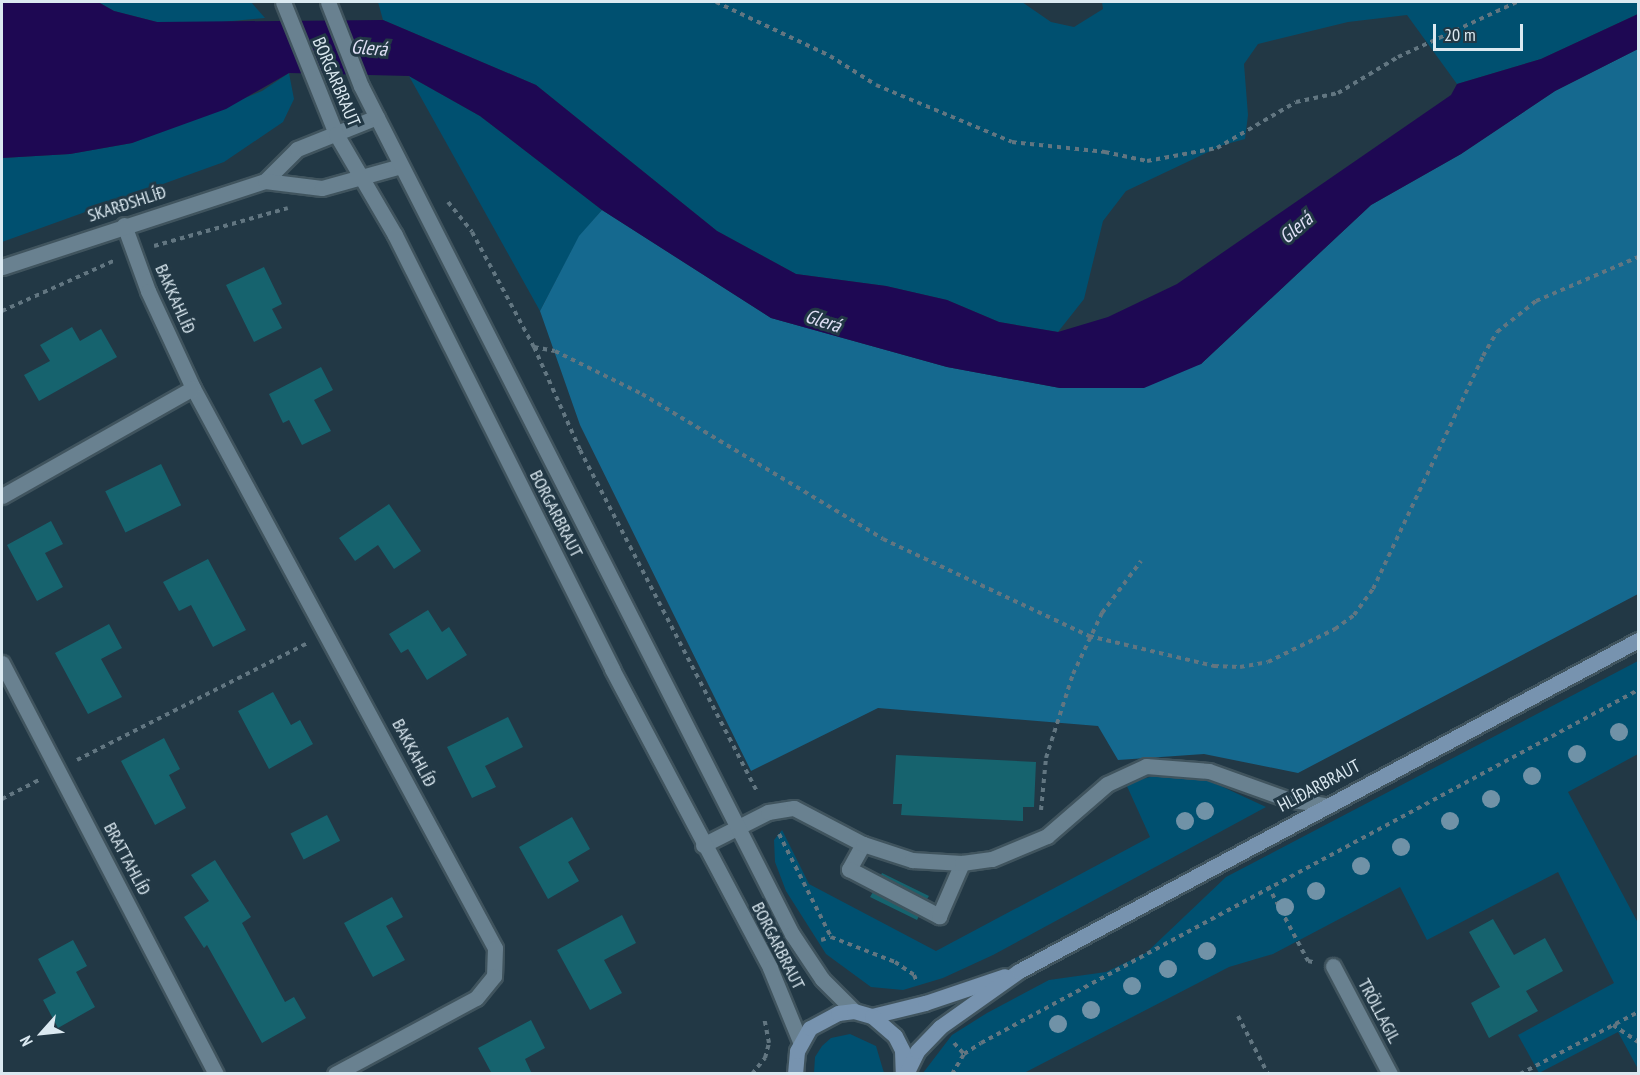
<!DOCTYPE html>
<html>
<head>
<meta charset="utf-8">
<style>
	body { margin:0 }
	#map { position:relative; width:1640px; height:1075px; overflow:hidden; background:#223845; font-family:"PT Sans Narrow",sans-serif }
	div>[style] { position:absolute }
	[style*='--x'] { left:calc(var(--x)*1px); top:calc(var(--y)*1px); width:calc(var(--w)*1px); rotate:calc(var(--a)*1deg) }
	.green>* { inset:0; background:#005070 }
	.forest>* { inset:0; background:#15698f }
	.water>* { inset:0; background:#1e0853 }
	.building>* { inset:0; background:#16636e; transform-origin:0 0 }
	.path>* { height:4px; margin-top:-2px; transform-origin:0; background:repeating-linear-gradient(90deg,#627681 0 4.5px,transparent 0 9px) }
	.roads { filter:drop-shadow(2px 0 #40545e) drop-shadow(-2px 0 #40545e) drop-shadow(0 2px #40545e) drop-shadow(0 -2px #40545e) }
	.service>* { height:15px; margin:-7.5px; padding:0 7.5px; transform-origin:7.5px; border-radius:7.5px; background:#698190 }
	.minor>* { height:15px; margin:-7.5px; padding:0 7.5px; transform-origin:7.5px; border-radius:7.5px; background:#698190 }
	.tertiary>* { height:15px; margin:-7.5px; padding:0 7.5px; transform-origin:7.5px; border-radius:7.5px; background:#698190 }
	.secondary>* { height:15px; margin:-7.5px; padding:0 7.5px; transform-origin:7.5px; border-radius:7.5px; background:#7793af }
	.trees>* { width:18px; height:18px; margin:-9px; border-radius:50%; background:#7092a7 }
	span { translate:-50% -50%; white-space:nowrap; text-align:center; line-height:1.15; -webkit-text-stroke:6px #223845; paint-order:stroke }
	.street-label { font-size:18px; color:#dbe9f1 }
	.water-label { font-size:20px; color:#e0e0f6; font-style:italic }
	.frame { position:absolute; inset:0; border:3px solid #dbe9f1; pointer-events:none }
	.north { position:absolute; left:12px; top:1003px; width:60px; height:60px; -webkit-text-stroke:4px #223845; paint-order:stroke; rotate:243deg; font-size:16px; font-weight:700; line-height:24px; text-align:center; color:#dbe9f1 }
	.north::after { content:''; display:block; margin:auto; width:21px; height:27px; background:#dbe9f1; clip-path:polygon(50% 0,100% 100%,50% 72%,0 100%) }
	.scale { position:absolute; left:1433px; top:24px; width:90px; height:27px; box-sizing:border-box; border:3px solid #dbe9f1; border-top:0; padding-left:8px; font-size:18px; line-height:21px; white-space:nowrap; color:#dbe9f1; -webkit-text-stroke:4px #223845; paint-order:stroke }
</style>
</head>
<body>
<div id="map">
	<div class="green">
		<i style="clip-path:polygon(98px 2px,251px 2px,265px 18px,212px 23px,157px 22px,114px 11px)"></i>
		<i style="clip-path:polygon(378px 2px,1022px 2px,1051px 22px,1074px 27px,1103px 9px,1102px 2px,1638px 2px,1638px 14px,1541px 59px,1457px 84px,1407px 15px,1348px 22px,1258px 44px,1244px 64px,1248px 115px,1245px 139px,1223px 145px,1126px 191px,1103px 221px,1084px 299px,1058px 332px,999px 322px,947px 300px,886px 286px,796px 274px,717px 231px,536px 85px,383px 20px)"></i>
		<i style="clip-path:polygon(289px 73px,294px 99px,283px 122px,224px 162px,2px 242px,2px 158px,70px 154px,132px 143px,262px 91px)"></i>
		<i style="clip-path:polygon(409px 76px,480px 116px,602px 210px,579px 237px,540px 311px)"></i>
		<i style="clip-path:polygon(1638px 661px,1638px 754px,1568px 792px,1638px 923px,1638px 1069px,1618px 1032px,1539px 1073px,1518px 1035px,1614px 983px,1558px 872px,1427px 940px,1400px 887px,1273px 954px,1229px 967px,1024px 1073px,923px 1073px,952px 1035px,987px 1013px,1049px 980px,1106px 972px,1146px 953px,1226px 877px)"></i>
		<i style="clip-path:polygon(1160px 774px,1210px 781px,1266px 807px,993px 955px,943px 978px,903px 990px,871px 987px,826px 954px,786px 891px,775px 862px,774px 840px,782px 830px,809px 884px,936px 951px,1150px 837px,1126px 784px)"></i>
		<i style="clip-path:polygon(850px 1034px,876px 1046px,884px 1073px,814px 1073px,815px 1057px,822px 1046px,831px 1038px)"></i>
	</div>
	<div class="forest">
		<i style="clip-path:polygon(1638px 49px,1638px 594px,1298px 773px,1204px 754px,1118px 760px,1098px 726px,878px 708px,751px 771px,580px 425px,540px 311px,579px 236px,602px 210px,771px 318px,947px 367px,1060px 388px,1201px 364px,1371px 205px,1461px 154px,1555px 91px)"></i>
	</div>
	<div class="water">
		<i style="clip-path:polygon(2px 2px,98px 2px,114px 11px,157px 22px,383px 20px,536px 85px,717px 231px,796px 274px,886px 286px,947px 300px,999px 322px,1058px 332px,1108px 317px,1177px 284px,1451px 95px,1457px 84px,1541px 59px,1638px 14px,1638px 49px,1555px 91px,1461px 154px,1371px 205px,1201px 364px,1144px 388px,1060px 388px,947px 367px,771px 318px,602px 210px,480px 116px,409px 76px,289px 73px,226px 109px,132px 143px,70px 154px,2px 158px)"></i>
	</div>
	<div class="building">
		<i style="clip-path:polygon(264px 267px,282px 304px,272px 309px,282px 328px,254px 342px,226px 285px)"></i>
		<i style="clip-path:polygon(72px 327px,80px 341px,101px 329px,117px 357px,39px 401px,24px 375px,50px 361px,40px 345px)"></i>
		<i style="clip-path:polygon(321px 367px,333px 390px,314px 400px,331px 431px,302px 445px,289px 420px,283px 423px,269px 394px)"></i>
		<i style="left:161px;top:464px;width:46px;height:62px;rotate:64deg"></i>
		<i style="clip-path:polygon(389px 504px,421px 551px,394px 569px,378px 545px,355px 561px,339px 538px)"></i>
		<i style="clip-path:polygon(51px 521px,63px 544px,45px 553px,63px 587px,37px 601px,7px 545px)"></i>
		<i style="clip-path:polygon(208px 559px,246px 630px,213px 647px,191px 605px,179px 611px,163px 582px)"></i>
		<i style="clip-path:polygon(428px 610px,442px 632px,449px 627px,467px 655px,427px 680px,408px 649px,401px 653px,389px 634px)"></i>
		<i style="clip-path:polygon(109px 624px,122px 648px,101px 659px,122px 697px,88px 714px,55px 653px)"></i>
		<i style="clip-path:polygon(273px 692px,291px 725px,300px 720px,313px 744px,269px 769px,238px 711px)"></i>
		<i style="clip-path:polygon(508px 717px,523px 747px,485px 766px,496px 787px,472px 798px,447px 747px)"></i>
		<i style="clip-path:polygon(164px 738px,180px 769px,169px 775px,186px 808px,155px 825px,121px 761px)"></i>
		<i style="clip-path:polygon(896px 755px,1036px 762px,1034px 807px,1023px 807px,1023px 821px,901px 815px,902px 804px,893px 804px)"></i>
		<i style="left:327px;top:815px;width:29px;height:41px;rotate:63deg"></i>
		<i style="clip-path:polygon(572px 817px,590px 849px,568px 862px,579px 881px,548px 899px,519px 847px)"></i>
		<i style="clip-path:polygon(215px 860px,251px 917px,242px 923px,285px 1002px,294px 997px,306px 1018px,262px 1043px,207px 945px,204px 948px,184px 917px,209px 901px,191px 875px)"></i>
		<i style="clip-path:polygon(882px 873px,929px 896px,927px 899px,881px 875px)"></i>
		<i style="clip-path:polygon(873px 892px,919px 916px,917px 920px,870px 897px)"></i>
		<i style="clip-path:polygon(392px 897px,403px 917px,386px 926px,405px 960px,373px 977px,344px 923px)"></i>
		<i style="clip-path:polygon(622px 915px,636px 943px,604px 960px,622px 993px,590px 1010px,557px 950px)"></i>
		<i style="clip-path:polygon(1493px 919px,1514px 955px,1545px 938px,1563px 971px,1526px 991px,1538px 1011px,1489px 1038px,1471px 1003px,1500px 987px,1469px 932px)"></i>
		<i style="clip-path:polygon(73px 940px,87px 966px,76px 972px,95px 1007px,58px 1028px,43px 1000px,56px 993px,38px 959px)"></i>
		<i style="clip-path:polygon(531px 1020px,545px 1048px,525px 1059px,532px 1074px,492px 1074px,478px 1048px)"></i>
	</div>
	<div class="path">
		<i style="--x:716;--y:2;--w:126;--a:25.3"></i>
		<i style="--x:830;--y:56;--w:54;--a:32.2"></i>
		<i style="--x:876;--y:85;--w:147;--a:22.7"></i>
		<i style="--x:1012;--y:142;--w:94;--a:6.1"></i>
		<i style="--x:1105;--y:152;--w:43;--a:12.1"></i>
		<i style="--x:1147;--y:161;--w:71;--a:-10.5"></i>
		<i style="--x:1217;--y:148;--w:91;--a:-30.2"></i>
		<i style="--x:1296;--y:102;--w:43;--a:-12.1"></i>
		<i style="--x:1338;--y:93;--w:70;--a:-31"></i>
		<i style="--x:1398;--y:57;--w:131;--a:-24.8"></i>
		<i style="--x:448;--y:202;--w:38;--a:51"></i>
		<i style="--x:472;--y:232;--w:131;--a:61.7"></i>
		<i style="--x:534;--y:347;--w:113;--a:65.9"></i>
		<i style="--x:580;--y:450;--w:385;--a:62.6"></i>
		<i style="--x:154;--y:246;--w:139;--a:-15.8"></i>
		<i style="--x:2;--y:311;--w:122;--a:-24.2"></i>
		<i style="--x:534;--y:347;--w:21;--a:11"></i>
		<i style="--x:555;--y:351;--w:97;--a:26.3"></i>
		<i style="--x:642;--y:394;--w:281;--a:31"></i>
		<i style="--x:883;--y:539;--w:228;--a:25.2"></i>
		<i style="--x:1089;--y:636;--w:129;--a:13.5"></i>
		<i style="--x:1214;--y:666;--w:26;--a:2"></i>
		<i style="--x:1240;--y:667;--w:28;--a:-10"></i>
		<i style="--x:1268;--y:662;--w:75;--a:-26.2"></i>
		<i style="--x:1335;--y:629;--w:24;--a:-36"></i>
		<i style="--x:1354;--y:615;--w:32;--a:-54"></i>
		<i style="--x:1373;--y:589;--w:258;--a:-64.7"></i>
		<i style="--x:1483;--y:356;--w:28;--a:-60"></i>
		<i style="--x:1497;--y:332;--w:50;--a:-38.5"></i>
		<i style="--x:1536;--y:301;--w:111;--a:-23.3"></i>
		<i style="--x:77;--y:760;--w:257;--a:-26.9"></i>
		<i style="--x:2;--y:799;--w:42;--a:-27.2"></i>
		<i style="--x:1041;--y:810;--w:52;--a:-84.5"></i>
		<i style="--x:1046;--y:758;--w:88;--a:-72.2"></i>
		<i style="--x:1073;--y:674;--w:68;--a:-64.6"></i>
		<i style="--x:1102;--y:613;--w:65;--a:-53.1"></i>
		<i style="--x:779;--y:834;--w:115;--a:63.2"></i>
		<i style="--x:1268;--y:886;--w:85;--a:61.9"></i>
		<i style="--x:1308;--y:961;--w:5;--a:11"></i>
		<i style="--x:821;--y:940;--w:10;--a:-17"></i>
		<i style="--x:831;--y:937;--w:69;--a:21.3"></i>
		<i style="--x:895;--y:962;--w:23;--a:34"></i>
		<i style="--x:914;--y:975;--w:8;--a:67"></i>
		<i style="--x:1238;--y:1016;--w:65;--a:62.7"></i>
		<i style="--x:1613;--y:1025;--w:30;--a:34"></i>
		<i style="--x:954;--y:1043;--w:15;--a:48"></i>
		<i style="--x:752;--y:1074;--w:21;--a:-51"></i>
		<i style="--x:765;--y:1058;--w:16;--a:-75"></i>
		<i style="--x:769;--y:1043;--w:25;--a:-101"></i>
		<i style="--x:952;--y:1074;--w:23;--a:-59"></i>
		<i style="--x:964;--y:1054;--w:20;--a:-33"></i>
		<i style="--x:981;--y:1043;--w:746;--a:-28.25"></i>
		<i style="--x:1520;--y:1074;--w:133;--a:-27.7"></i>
	</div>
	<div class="roads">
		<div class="service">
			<i style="--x:863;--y:844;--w:29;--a:119"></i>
			<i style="--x:849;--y:869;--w:102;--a:27.6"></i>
			<i style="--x:939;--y:916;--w:58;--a:-66.5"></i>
			<i style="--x:703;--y:845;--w:73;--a:-26.9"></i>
			<i style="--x:768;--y:812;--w:26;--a:-9"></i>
			<i style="--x:794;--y:808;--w:78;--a:27.6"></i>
			<i style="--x:863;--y:844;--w:52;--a:18.1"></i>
			<i style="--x:912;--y:860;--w:50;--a:3.4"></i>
			<i style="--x:962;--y:863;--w:30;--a:-8"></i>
			<i style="--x:992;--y:859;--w:60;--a:-22.7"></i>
			<i style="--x:1047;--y:836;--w:79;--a:-40.9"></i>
			<i style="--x:1107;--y:784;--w:43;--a:-24.8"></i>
			<i style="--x:1146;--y:766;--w:63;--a:4.5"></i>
			<i style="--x:1209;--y:771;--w:83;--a:19.7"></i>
			<i style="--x:1287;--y:799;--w:37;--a:9"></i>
		</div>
		<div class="minor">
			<i style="--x:265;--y:181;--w:45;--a:-45"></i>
			<i style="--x:297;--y:149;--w:86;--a:-21.8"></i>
			<i style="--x:124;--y:225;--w:70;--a:70"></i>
			<i style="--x:148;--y:291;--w:107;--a:65.1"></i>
			<i style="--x:193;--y:388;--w:636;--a:61.66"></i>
			<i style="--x:495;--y:948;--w:28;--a:92"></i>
			<i style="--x:494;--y:976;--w:28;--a:129"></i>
			<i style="--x:476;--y:998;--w:160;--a:151.7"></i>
			<i style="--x:2;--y:267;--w:277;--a:-18.1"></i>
			<i style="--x:265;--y:181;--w:57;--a:7"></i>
			<i style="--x:322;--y:188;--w:82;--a:-15.6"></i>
			<i style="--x:2;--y:496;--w:219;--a:-29.5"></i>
			<i style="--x:2;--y:663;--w:463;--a:62.5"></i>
			<i style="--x:1333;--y:966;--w:122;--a:62.2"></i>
		</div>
		<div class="tertiary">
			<i style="--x:283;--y:2;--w:142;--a:68.1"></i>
			<i style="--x:336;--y:134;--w:117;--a:59.7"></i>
			<i style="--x:395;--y:235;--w:485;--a:63.4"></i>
			<i style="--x:612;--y:669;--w:338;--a:62.1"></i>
			<i style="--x:770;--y:968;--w:79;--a:67.7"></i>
			<i style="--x:328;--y:2;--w:90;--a:68.6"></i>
			<i style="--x:361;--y:86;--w:951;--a:63.06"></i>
			<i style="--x:792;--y:934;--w:54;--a:56.3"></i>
			<i style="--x:822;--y:979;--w:45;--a:45"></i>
		</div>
		<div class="secondary">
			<i style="--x:872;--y:1016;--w:55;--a:-13.8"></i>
			<i style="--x:925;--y:1003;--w:84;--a:-18.6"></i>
			<i style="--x:795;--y:1074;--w:23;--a:-85"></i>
			<i style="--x:797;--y:1051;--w:26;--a:-61"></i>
			<i style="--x:810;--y:1028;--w:32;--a:-28"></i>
			<i style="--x:838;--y:1013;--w:16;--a:-7"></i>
			<i style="--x:854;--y:1011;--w:19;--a:16"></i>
			<i style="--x:872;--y:1016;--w:30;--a:41"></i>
			<i style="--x:895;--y:1036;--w:16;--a:63"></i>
			<i style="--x:902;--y:1050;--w:24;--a:88"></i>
			<i style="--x:906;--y:1074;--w:25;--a:-64"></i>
			<i style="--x:917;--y:1051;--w:33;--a:-46"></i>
			<i style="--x:940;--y:1027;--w:97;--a:-35.3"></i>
			<i style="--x:1019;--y:971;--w:702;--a:-28.13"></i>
		</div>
	</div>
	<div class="trees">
		<i style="left:1619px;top:732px"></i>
		<i style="left:1577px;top:754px"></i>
		<i style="left:1532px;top:776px"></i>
		<i style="left:1491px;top:799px"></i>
		<i style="left:1205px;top:811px"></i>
		<i style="left:1185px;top:821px"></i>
		<i style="left:1450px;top:821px"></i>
		<i style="left:1401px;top:847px"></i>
		<i style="left:1361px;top:866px"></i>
		<i style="left:1316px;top:891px"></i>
		<i style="left:1285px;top:907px"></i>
		<i style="left:1207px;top:951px"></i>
		<i style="left:1168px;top:969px"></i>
		<i style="left:1132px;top:986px"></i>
		<i style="left:1091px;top:1010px"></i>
		<i style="left:1058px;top:1024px"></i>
	</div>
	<div class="street-label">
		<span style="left:336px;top:82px;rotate:67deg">BORGARBRAUT</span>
		<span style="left:127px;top:204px;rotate:-18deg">SKARÐSHLÍÐ</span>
		<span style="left:175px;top:299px;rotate:66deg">BAKKAHLÍÐ</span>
		<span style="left:556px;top:514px;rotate:63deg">BORGARBRAUT</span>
		<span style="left:414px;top:753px;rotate:62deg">BAKKAHLÍÐ</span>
		<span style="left:1319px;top:786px;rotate:-28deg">HLÍÐARBRAUT</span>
		<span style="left:127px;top:859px;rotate:62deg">BRATTAHLÍÐ</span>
		<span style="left:778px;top:946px;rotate:63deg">BORGARBRAUT</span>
		<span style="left:1379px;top:1011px;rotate:62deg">TRÖLLAGIL</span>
	</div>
	<div class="water-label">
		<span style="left:369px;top:48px;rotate:5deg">Glerá</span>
		<span style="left:1296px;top:228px;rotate:-41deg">Glerá</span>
		<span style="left:823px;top:321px;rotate:18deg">Glerá</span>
	</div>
	<div class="frame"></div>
	<div class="north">N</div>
	<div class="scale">20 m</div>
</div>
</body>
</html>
